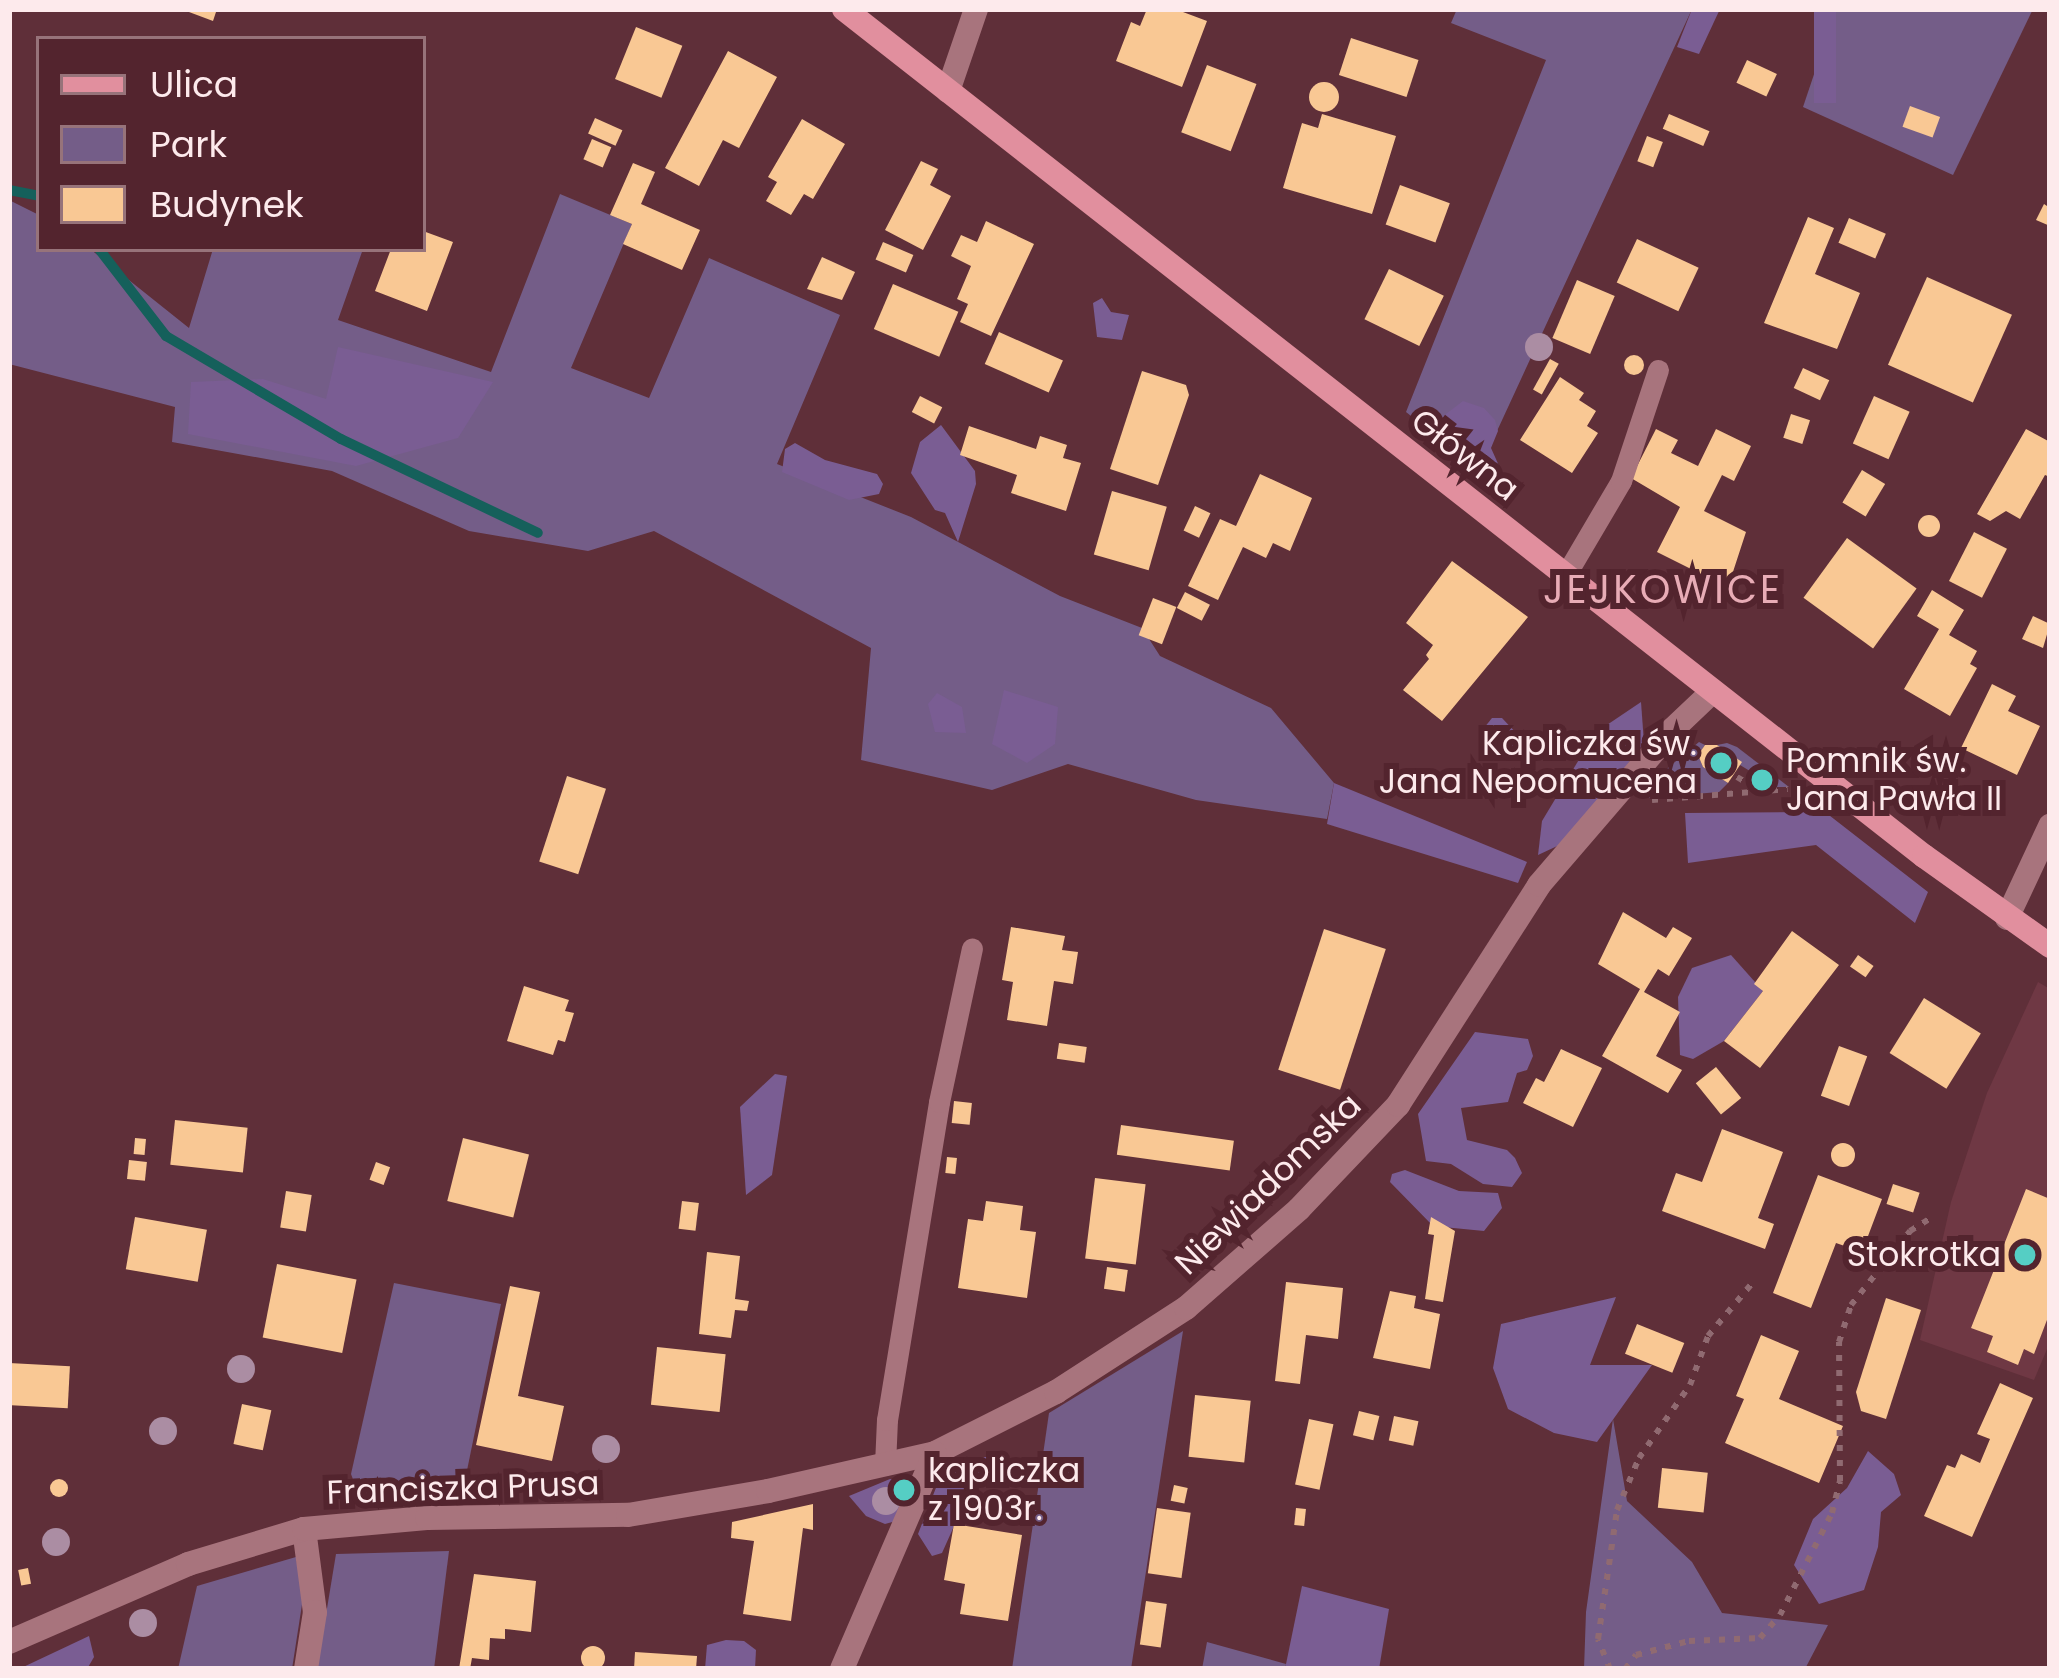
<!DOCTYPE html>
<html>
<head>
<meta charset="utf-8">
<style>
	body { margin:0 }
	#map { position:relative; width:2059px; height:1678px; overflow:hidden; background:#5f2f39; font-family:Poppins,sans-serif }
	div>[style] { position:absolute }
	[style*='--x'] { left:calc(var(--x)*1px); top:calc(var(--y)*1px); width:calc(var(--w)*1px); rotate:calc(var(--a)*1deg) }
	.built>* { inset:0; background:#6f3844 }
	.green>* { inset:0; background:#745d88 }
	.forest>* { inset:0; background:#7a5d93; transform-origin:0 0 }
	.stream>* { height:10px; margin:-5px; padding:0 5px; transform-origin:5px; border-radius:5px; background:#15605b }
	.building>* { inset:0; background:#f9c894; transform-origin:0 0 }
	.round { border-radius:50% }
	.path>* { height:6px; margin-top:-3px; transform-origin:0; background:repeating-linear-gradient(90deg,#906a71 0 6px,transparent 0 15px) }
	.lane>* { height:21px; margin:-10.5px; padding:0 10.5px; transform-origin:10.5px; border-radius:10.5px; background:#a8747d }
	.street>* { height:24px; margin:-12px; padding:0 12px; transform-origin:12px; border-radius:12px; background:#a8747d }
	.secondary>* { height:24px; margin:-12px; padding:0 12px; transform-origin:12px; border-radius:12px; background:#e18f9e }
	.trees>* { width:28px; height:28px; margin:-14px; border-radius:50%; background:#ab8da3 }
	.dots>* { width:33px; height:33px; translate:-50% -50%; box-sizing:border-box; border:6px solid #53242e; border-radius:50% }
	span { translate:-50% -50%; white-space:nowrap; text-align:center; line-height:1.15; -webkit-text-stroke:12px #53242e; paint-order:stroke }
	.street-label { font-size:33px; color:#fdeaec }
	.poi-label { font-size:33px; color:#fdeaec }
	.right { translate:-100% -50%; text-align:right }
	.left { translate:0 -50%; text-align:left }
	.quarter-label { font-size:39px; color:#e8acb6; letter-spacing:3px }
	.frame { position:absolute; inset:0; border:12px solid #fdeaec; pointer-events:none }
	.legend { position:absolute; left:36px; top:36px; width:390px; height:216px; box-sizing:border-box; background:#53242e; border:3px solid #97737a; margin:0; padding:15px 21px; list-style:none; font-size:36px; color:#fdeaec }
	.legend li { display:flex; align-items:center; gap:24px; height:60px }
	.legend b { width:60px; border:3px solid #97737a }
</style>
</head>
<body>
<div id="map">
	<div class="built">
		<i style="clip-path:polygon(2038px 982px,2050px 989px,2050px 1342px,2034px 1380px,1920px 1340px,1951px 1202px,1987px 1093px)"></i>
	</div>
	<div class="green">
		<i style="clip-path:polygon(1457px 9px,1692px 9px,1479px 470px,1406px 412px,1546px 60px,1451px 23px)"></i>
		<i style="clip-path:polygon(1836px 9px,2033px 9px,1953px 175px,1803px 107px)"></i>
		<i style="clip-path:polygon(560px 194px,632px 224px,571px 368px,649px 398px,709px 258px,840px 315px,777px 464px,911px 517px,1060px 596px,1142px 628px,1160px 656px,1271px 708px,1334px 783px,1327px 819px,1196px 800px,1068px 764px,992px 790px,861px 760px,871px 648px,654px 531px,588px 551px,469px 531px,332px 471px,172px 442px,175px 407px,9px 364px,9px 200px,39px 215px,39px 249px,90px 249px,189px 328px,213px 249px,363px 249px,338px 320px,491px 372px)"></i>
		<i style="clip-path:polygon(1699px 742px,1705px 745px,1698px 755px,1703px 767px,1728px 783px,1719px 792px,1647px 798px,1639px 792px)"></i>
		<i style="clip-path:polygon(1727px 743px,1737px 747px,1789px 787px,1776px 787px,1740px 765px,1717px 745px)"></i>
		<i style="clip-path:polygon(394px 1283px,501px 1304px,463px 1490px,358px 1493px,351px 1474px)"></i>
		<i style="clip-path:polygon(1183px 1331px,1131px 1669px,1012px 1669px,1049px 1413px)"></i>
		<i style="clip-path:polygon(1613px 1419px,1627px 1501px,1692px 1562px,1722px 1613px,1828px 1625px,1806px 1667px,1584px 1669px,1586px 1612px)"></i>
		<i style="clip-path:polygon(449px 1551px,434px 1669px,317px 1669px,336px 1554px)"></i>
		<i style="clip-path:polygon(296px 1557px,303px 1598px,292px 1669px,178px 1669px,197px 1586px)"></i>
		<i style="clip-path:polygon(1207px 1642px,1286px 1664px,1285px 1669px,1202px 1669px)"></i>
	</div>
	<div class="forest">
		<i style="clip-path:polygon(1692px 9px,1720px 9px,1699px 54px,1677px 47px)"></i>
		<i style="left:1814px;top:9px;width:22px;height:94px"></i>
		<i style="clip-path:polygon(1102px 298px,1111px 312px,1129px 315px,1122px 340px,1097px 337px,1093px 303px)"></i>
		<i style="clip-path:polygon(338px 347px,493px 382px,458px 438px,356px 466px,188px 434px,191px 382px,263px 379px,326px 399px)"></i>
		<i style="clip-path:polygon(1463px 401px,1484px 408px,1495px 420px,1498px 431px,1491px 448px,1500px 468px,1495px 478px,1474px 481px,1464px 456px,1442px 446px,1436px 434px,1438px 420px)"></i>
		<i style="clip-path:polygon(941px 425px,975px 471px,976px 484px,958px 542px,945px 513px,935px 510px,911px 473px,920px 442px)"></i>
		<i style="clip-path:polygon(795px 443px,825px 460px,877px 474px,883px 484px,879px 494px,849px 500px,782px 472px,785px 449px)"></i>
		<i style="clip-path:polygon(1004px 690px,1058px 707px,1055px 744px,1027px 763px,992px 744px)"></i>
		<i style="clip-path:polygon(937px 693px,962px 707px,966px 733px,935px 732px,928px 704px)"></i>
		<i style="clip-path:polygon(1641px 702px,1644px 743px,1568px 841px,1538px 855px,1542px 821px,1595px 733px)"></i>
		<i style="clip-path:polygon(1492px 718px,1502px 718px,1518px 735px,1523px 748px,1513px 760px,1487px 743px,1484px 728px)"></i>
		<i style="clip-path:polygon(1334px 783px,1527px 862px,1518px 883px,1327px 824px)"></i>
		<i style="clip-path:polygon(1825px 812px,1928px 892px,1915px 923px,1816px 845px,1688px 863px,1685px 813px)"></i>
		<i style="clip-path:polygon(1731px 955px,1763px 991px,1724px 1041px,1693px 1059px,1680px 1055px,1678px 997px,1692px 968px)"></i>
		<i style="clip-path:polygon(1475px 1032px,1528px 1039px,1533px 1056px,1527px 1070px,1517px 1073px,1508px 1102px,1461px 1108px,1467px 1140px,1507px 1150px,1515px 1158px,1522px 1173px,1512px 1187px,1483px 1184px,1451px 1164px,1426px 1161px,1418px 1114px)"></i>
		<i style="clip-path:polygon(775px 1074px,787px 1076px,772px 1175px,746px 1195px,740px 1107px)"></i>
		<i style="clip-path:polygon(1405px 1170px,1459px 1191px,1498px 1193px,1502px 1208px,1484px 1231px,1433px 1226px,1390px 1182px,1392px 1174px)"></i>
		<i style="clip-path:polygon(1616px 1297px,1590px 1365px,1652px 1365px,1597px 1442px,1554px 1433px,1508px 1409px,1493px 1368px,1501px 1324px)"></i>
		<i style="clip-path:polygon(1868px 1451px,1894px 1474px,1901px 1495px,1881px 1512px,1878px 1547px,1864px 1590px,1819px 1604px,1794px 1565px,1813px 1519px,1847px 1488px)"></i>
		<i style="clip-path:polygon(985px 1457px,997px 1457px,1006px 1468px,968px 1495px,942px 1553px,932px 1556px,918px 1534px,939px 1480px)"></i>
		<i style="clip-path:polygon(890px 1479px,898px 1480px,899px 1507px,896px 1521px,885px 1524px,866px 1516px,849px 1496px)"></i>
		<i style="clip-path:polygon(1302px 1586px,1389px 1609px,1379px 1669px,1285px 1669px)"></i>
		<i style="clip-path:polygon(89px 1636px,94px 1657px,87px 1669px,19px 1669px)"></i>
		<i style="clip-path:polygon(726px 1640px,744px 1641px,756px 1650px,755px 1669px,705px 1669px,707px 1645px)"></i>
	</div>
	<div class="stream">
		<i style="--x:9;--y:190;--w:31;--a:11"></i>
		<i style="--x:99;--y:249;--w:110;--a:52.4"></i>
		<i style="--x:166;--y:336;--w:203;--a:30.5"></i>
		<i style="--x:341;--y:439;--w:218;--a:25.5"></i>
	</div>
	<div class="building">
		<i style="clip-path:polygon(181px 9px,217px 9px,213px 21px)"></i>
		<i style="clip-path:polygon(1147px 9px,1175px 9px,1207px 21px,1182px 87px,1116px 61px,1131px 22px,1140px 26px)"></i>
		<i style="left:636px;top:27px;width:50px;height:56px;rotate:22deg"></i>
		<i style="left:1351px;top:38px;width:71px;height:39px;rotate:18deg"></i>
		<i style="clip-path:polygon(728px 51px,777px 77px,739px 148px,723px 140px,699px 186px,665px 168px)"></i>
		<i style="left:1747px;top:60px;width:33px;height:25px;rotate:25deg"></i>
		<i style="left:1207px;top:65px;width:53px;height:72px;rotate:21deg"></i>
		<i class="round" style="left:1309px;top:82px;width:30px;height:30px"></i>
		<i style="left:1910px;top:106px;width:32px;height:22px;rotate:20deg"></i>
		<i style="clip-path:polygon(1322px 114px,1396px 136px,1372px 214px,1283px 188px,1302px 123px,1318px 128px)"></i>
		<i style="left:1669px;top:114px;width:44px;height:16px;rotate:23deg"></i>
		<i style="left:595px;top:118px;width:30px;height:17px;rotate:24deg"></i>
		<i style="clip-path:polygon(802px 119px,845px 144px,813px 199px,804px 194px,791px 215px,766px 201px,777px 182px,768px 177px)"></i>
		<i style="left:1647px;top:136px;width:17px;height:27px;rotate:21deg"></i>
		<i style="left:592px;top:139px;width:21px;height:22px;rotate:23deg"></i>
		<i style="clip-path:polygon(921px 161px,938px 169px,930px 185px,951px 196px,923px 250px,885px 230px)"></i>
		<i style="clip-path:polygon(633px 163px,655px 172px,641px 204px,700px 230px,682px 270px,623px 244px,632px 224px,610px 215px)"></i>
		<i style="left:1400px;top:185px;width:53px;height:42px;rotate:20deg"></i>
		<i style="clip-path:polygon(2044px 204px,2050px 208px,2050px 226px,2036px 220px)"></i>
		<i style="clip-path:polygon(1808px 217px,1834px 228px,1815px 274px,1860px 293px,1837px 349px,1764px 323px)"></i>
		<i style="left:1849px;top:218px;width:40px;height:27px;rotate:23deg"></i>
		<i style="clip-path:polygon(986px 221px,1034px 244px,991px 336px,960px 322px,968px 304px,957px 299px,971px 266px,951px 256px,961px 235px,977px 242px)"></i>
		<i style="clip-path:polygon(423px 231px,453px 242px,427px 311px,375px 291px,391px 249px,423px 249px)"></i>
		<i style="left:1637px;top:239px;width:68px;height:48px;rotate:25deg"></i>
		<i style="left:883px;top:242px;width:33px;height:19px;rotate:23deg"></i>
		<i style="clip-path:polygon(822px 257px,855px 272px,842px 300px,807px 289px)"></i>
		<i style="left:1389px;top:269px;width:61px;height:56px;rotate:26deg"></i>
		<i style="left:1927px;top:277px;width:93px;height:96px;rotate:24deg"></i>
		<i style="left:1577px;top:280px;width:41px;height:63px;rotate:23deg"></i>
		<i style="left:893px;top:284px;width:71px;height:49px;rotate:23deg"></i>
		<i style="left:999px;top:332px;width:70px;height:35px;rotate:24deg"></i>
		<i class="round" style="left:1624px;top:355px;width:20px;height:20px"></i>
		<i style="left:1550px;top:359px;width:10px;height:35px;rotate:29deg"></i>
		<i style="left:1803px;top:368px;width:29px;height:22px;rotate:25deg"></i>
		<i style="clip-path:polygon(1142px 371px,1186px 385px,1189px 395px,1158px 485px,1110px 469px)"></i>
		<i style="clip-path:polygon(1560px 377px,1584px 393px,1579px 400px,1596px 411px,1587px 426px,1598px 433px,1572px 473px,1520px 440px)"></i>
		<i style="left:920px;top:396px;width:25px;height:18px;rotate:27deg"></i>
		<i style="left:1874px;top:396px;width:39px;height:52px;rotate:24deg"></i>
		<i style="left:1791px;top:414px;width:20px;height:25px;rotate:18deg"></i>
		<i style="clip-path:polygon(969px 426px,1036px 449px,1040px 436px,1067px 445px,1063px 458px,1081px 463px,1066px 511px,1011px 493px,1017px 475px,960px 455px)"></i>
		<i style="clip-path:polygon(1656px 429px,1678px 440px,1671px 453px,1698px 466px,1716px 429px,1751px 446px,1734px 481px,1722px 475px,1704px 511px,1746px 532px,1730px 581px,1718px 575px,1711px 579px,1657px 552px,1680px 507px,1631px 478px)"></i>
		<i style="clip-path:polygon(2026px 429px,2050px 442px,2050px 477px,2045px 475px,2020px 519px,2006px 511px,1990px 521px,1977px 514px)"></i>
		<i style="left:1862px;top:470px;width:27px;height:38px;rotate:31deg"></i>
		<i style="clip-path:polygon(1260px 474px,1312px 498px,1290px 551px,1273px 543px,1266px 558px,1243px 547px,1218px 600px,1188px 586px,1220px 519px,1236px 526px)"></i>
		<i style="left:1112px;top:491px;width:57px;height:66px;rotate:16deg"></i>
		<i style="left:1195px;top:506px;width:17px;height:27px;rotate:25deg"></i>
		<i class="round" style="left:1918px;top:515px;width:22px;height:22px"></i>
		<i style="left:1974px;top:532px;width:37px;height:55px;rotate:27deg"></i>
		<i style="left:1847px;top:538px;width:86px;height:74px;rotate:36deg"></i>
		<i style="clip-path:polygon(1452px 561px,1528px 617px,1442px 721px,1403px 690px,1429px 659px,1426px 655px,1433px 645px,1406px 623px)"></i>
		<i style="clip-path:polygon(1932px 590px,1964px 610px,1949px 635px,1977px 651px,1970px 664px,1977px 668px,1950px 716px,1904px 689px,1939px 629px,1917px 616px)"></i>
		<i style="left:1185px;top:592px;width:28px;height:18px;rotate:27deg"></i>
		<i style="left:1153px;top:598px;width:25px;height:40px;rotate:21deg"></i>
		<i style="clip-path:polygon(2033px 616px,2050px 624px,2043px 648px,2022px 639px)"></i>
		<i style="clip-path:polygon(1992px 684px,2016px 696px,2008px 711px,2040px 726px,2017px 775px,1961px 748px)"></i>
		<i style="clip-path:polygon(1705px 745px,1717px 745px,1742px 762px,1728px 783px,1703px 767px,1698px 755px)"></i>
		<i style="left:567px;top:776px;width:41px;height:90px;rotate:18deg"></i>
		<i style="clip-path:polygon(1623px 912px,1666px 938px,1673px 927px,1692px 938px,1669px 976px,1658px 969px,1644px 992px,1680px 1012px,1656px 1056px,1682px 1070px,1668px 1093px,1602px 1056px,1640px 989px,1598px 964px)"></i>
		<i style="clip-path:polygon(1011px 927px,1065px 936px,1062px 950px,1078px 952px,1073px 984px,1054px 981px,1047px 1026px,1007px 1020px,1013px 982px,1002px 980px)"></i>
		<i style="left:1324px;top:929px;width:65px;height:148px;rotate:18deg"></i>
		<i style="clip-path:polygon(1792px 931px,1839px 965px,1760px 1068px,1724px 1041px,1763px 991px,1754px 984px)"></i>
		<i style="left:1858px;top:955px;width:19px;height:14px;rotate:35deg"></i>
		<i style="clip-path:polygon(524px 986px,569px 1000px,565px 1011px,574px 1013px,565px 1042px,558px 1040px,553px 1055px,507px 1041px)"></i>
		<i style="left:1924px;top:998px;width:67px;height:65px;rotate:32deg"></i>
		<i style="left:1059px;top:1043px;width:28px;height:16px;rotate:8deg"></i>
		<i style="left:1839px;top:1046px;width:30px;height:53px;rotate:20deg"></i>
		<i style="clip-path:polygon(1561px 1049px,1602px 1068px,1573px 1127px,1523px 1103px,1536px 1078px,1544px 1082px)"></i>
		<i style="left:1716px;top:1067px;width:40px;height:26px;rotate:51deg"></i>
		<i style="left:954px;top:1101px;width:18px;height:22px;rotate:6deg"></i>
		<i style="left:175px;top:1120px;width:73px;height:45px;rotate:6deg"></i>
		<i style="left:1121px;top:1125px;width:114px;height:30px;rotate:8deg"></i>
		<i style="clip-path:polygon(1722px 1129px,1783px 1152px,1758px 1218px,1774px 1224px,1765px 1249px,1662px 1211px,1676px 1173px,1702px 1182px)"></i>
		<i style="left:135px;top:1138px;width:11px;height:16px;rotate:5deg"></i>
		<i style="left:463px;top:1138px;width:68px;height:65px;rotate:14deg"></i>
		<i class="round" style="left:1831px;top:1143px;width:24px;height:24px"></i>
		<i style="left:947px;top:1157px;width:10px;height:16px;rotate:6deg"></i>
		<i style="left:129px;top:1160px;width:18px;height:19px;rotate:6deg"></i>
		<i style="left:376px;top:1162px;width:15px;height:19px;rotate:20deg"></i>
		<i style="clip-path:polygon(1818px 1175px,1882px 1199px,1862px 1252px,1836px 1243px,1811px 1308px,1773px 1293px)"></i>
		<i style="left:1095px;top:1178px;width:51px;height:81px;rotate:7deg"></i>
		<i style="left:1893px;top:1184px;width:28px;height:21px;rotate:18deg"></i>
		<i style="clip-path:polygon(2026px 1189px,2050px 1199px,2050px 1312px,2034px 1354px,2024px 1349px,2018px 1365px,1987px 1352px,1993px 1336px,1971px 1328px)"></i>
		<i style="left:286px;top:1191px;width:26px;height:37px;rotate:9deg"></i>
		<i style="left:682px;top:1201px;width:17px;height:28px;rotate:7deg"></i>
		<i style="clip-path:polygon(986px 1201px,1023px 1206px,1020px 1230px,1036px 1232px,1027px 1298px,958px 1288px,968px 1219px,983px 1221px)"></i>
		<i style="left:135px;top:1217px;width:73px;height:53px;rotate:10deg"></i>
		<i style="clip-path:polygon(1431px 1217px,1455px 1231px,1443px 1302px,1425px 1299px,1434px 1235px,1428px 1234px)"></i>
		<i style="clip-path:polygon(707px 1252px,740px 1256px,735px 1299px,749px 1301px,747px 1311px,735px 1310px,731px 1338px,699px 1334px)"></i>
		<i style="left:277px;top:1264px;width:81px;height:75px;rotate:11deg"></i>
		<i style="left:1107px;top:1267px;width:21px;height:22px;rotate:8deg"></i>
		<i style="clip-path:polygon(1286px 1282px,1343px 1288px,1338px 1339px,1306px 1335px,1300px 1384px,1275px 1381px)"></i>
		<i style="clip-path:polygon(510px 1286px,540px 1292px,518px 1396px,564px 1406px,552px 1461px,476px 1445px)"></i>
		<i style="clip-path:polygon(1390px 1291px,1416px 1296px,1414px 1308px,1440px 1314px,1430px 1369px,1373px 1358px)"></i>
		<i style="clip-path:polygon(1886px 1298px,1921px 1310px,1886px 1419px,1861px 1411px,1856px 1392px)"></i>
		<i style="left:1637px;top:1324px;width:51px;height:32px;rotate:22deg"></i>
		<i style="clip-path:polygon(1761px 1335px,1799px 1351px,1779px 1399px,1843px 1426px,1819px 1483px,1725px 1443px,1744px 1399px,1736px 1396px)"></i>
		<i style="left:657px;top:1347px;width:69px;height:58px;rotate:6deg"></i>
		<i style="left:9px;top:1363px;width:61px;height:42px;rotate:3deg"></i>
		<i style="clip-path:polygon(2000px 1383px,2033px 1398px,1972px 1537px,1924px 1516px,1947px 1465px,1955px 1468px,1961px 1454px,1980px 1463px,1990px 1439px,1977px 1434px)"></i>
		<i style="left:1195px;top:1395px;width:56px;height:62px;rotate:6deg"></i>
		<i style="left:242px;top:1404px;width:30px;height:41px;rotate:12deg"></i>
		<i style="left:1359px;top:1411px;width:21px;height:25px;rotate:14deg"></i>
		<i style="left:1394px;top:1416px;width:25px;height:25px;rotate:12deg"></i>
		<i style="left:1309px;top:1419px;width:25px;height:67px;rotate:12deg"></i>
		<i style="left:1662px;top:1468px;width:46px;height:40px;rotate:6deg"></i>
		<i class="round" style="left:50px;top:1479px;width:18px;height:18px"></i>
		<i style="left:1174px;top:1485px;width:14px;height:16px;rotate:12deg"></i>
		<i style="clip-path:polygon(813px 1504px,813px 1530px,803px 1528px,791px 1621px,743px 1614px,754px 1541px,731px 1538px,732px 1522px)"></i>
		<i style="left:1157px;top:1508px;width:34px;height:66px;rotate:8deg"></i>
		<i style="left:1296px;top:1508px;width:10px;height:17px;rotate:6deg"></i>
		<i style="clip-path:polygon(954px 1524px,1022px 1535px,1008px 1621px,960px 1614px,965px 1584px,944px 1580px)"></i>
		<i style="left:28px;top:1568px;width:16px;height:10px;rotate:79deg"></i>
		<i style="clip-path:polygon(474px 1574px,536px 1581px,531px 1632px,505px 1629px,505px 1639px,490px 1638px,489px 1660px,472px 1658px,470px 1669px,459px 1669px)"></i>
		<i style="left:1146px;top:1601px;width:21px;height:44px;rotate:8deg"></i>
		<i class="round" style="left:581px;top:1646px;width:24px;height:24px"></i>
		<i style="clip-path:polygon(635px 1652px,697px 1656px,696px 1669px,634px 1669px)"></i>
	</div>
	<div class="path">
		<i style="--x:1737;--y:777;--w:27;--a:31"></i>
		<i style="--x:1652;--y:800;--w:136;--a:-4.6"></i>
		<i style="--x:1610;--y:1669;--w:32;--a:-112"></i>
		<i style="--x:1598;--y:1639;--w:130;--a:-81.6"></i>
		<i style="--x:1617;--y:1510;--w:56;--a:-67.1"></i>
		<i style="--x:1639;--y:1458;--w:89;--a:-55.1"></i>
		<i style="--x:1690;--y:1385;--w:52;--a:-69.8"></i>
		<i style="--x:1708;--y:1336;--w:72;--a:-50.1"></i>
		<i style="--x:1625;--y:1669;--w:18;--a:-52"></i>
		<i style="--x:1636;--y:1655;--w:55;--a:-14.8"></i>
		<i style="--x:1689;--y:1641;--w:71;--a:-2.4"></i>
		<i style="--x:1760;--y:1638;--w:30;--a:-49"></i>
		<i style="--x:1780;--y:1615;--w:114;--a:-63"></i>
		<i style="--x:1832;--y:1513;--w:33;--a:-76"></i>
		<i style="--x:1840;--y:1481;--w:139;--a:-90.4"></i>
		<i style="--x:1839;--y:1342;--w:39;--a:-72"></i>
		<i style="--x:1851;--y:1305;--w:95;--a:-51.4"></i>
		<i style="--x:1910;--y:1231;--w:25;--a:-32"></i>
	</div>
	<div class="lane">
		<i style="--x:1565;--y:576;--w:110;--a:-59.5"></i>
		<i style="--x:1621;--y:481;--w:117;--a:-71.6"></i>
		<i style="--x:885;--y:1465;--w:45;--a:-87.5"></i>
		<i style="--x:887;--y:1420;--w:322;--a:-80.7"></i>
		<i style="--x:939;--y:1102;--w:157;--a:-77.9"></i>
	</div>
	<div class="street">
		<i style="--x:948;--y:91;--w:87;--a:-71.1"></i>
		<i style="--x:2007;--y:918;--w:102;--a:-64.9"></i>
		<i style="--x:304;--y:1529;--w:84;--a:82.5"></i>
		<i style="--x:315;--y:1612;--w:58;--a:99"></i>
		<i style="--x:9;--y:1642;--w:195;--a:-23.5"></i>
		<i style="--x:188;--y:1564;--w:121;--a:-16.8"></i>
		<i style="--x:304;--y:1529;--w:123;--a:-5.1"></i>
		<i style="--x:427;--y:1518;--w:201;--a:-0.9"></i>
		<i style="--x:628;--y:1515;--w:142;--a:-9.7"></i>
		<i style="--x:768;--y:1491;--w:171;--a:-12.8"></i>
		<i style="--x:935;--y:1453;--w:136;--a:-26.8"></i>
		<i style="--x:1056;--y:1392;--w:155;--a:-32.9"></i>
		<i style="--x:1186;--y:1308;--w:150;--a:-41.2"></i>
		<i style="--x:1299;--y:1209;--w:144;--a:-46.4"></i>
		<i style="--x:1398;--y:1105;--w:261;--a:-57.3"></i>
		<i style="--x:1539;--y:885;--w:206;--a:-49.3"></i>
		<i style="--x:1673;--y:729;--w:55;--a:-43.5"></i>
		<i style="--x:842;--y:1669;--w:235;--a:-66.7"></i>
	</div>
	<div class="secondary">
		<i style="--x:844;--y:9;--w:1373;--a:38.11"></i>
		<i style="--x:1924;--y:856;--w:155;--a:35.5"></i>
	</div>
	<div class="trees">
		<i style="left:1539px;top:347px"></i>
		<i style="left:241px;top:1369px"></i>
		<i style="left:163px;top:1431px"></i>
		<i style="left:606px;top:1449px"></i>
		<i style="left:886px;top:1501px"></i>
		<i style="left:56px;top:1542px"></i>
		<i style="left:143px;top:1623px"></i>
	</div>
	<div class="dots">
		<i style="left:1721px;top:763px;background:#55cec4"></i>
		<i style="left:1762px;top:780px;background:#55cec4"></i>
		<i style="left:2025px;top:1255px;background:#55cec4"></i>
		<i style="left:904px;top:1490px;background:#55cec4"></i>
	</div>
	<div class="street-label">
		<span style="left:1465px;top:455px;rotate:38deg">Główna</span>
		<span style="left:1268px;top:1184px;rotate:-44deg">Niewiadomska</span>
		<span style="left:463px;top:1488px;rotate:-2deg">Franciszka Prusa</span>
	</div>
	<div class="poi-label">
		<span class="right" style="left:1697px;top:763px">Kapliczka św.<br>Jana Nepomucena</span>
		<span class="left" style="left:1786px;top:780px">Pomnik św.<br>Jana Pawła II</span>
		<span class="right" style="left:2001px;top:1255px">Stokrotka</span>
		<span class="left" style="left:928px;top:1490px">kapliczka<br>z 1903r.</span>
	</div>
	<div class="quarter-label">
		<span style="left:1663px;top:590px">JEJKOWICE</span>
	</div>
	<div class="frame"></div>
	<ul class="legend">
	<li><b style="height:15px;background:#e18f9e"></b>Ulica</li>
	<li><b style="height:33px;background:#745d88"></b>Park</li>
	<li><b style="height:33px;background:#f9c894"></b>Budynek</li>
	</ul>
</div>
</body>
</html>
